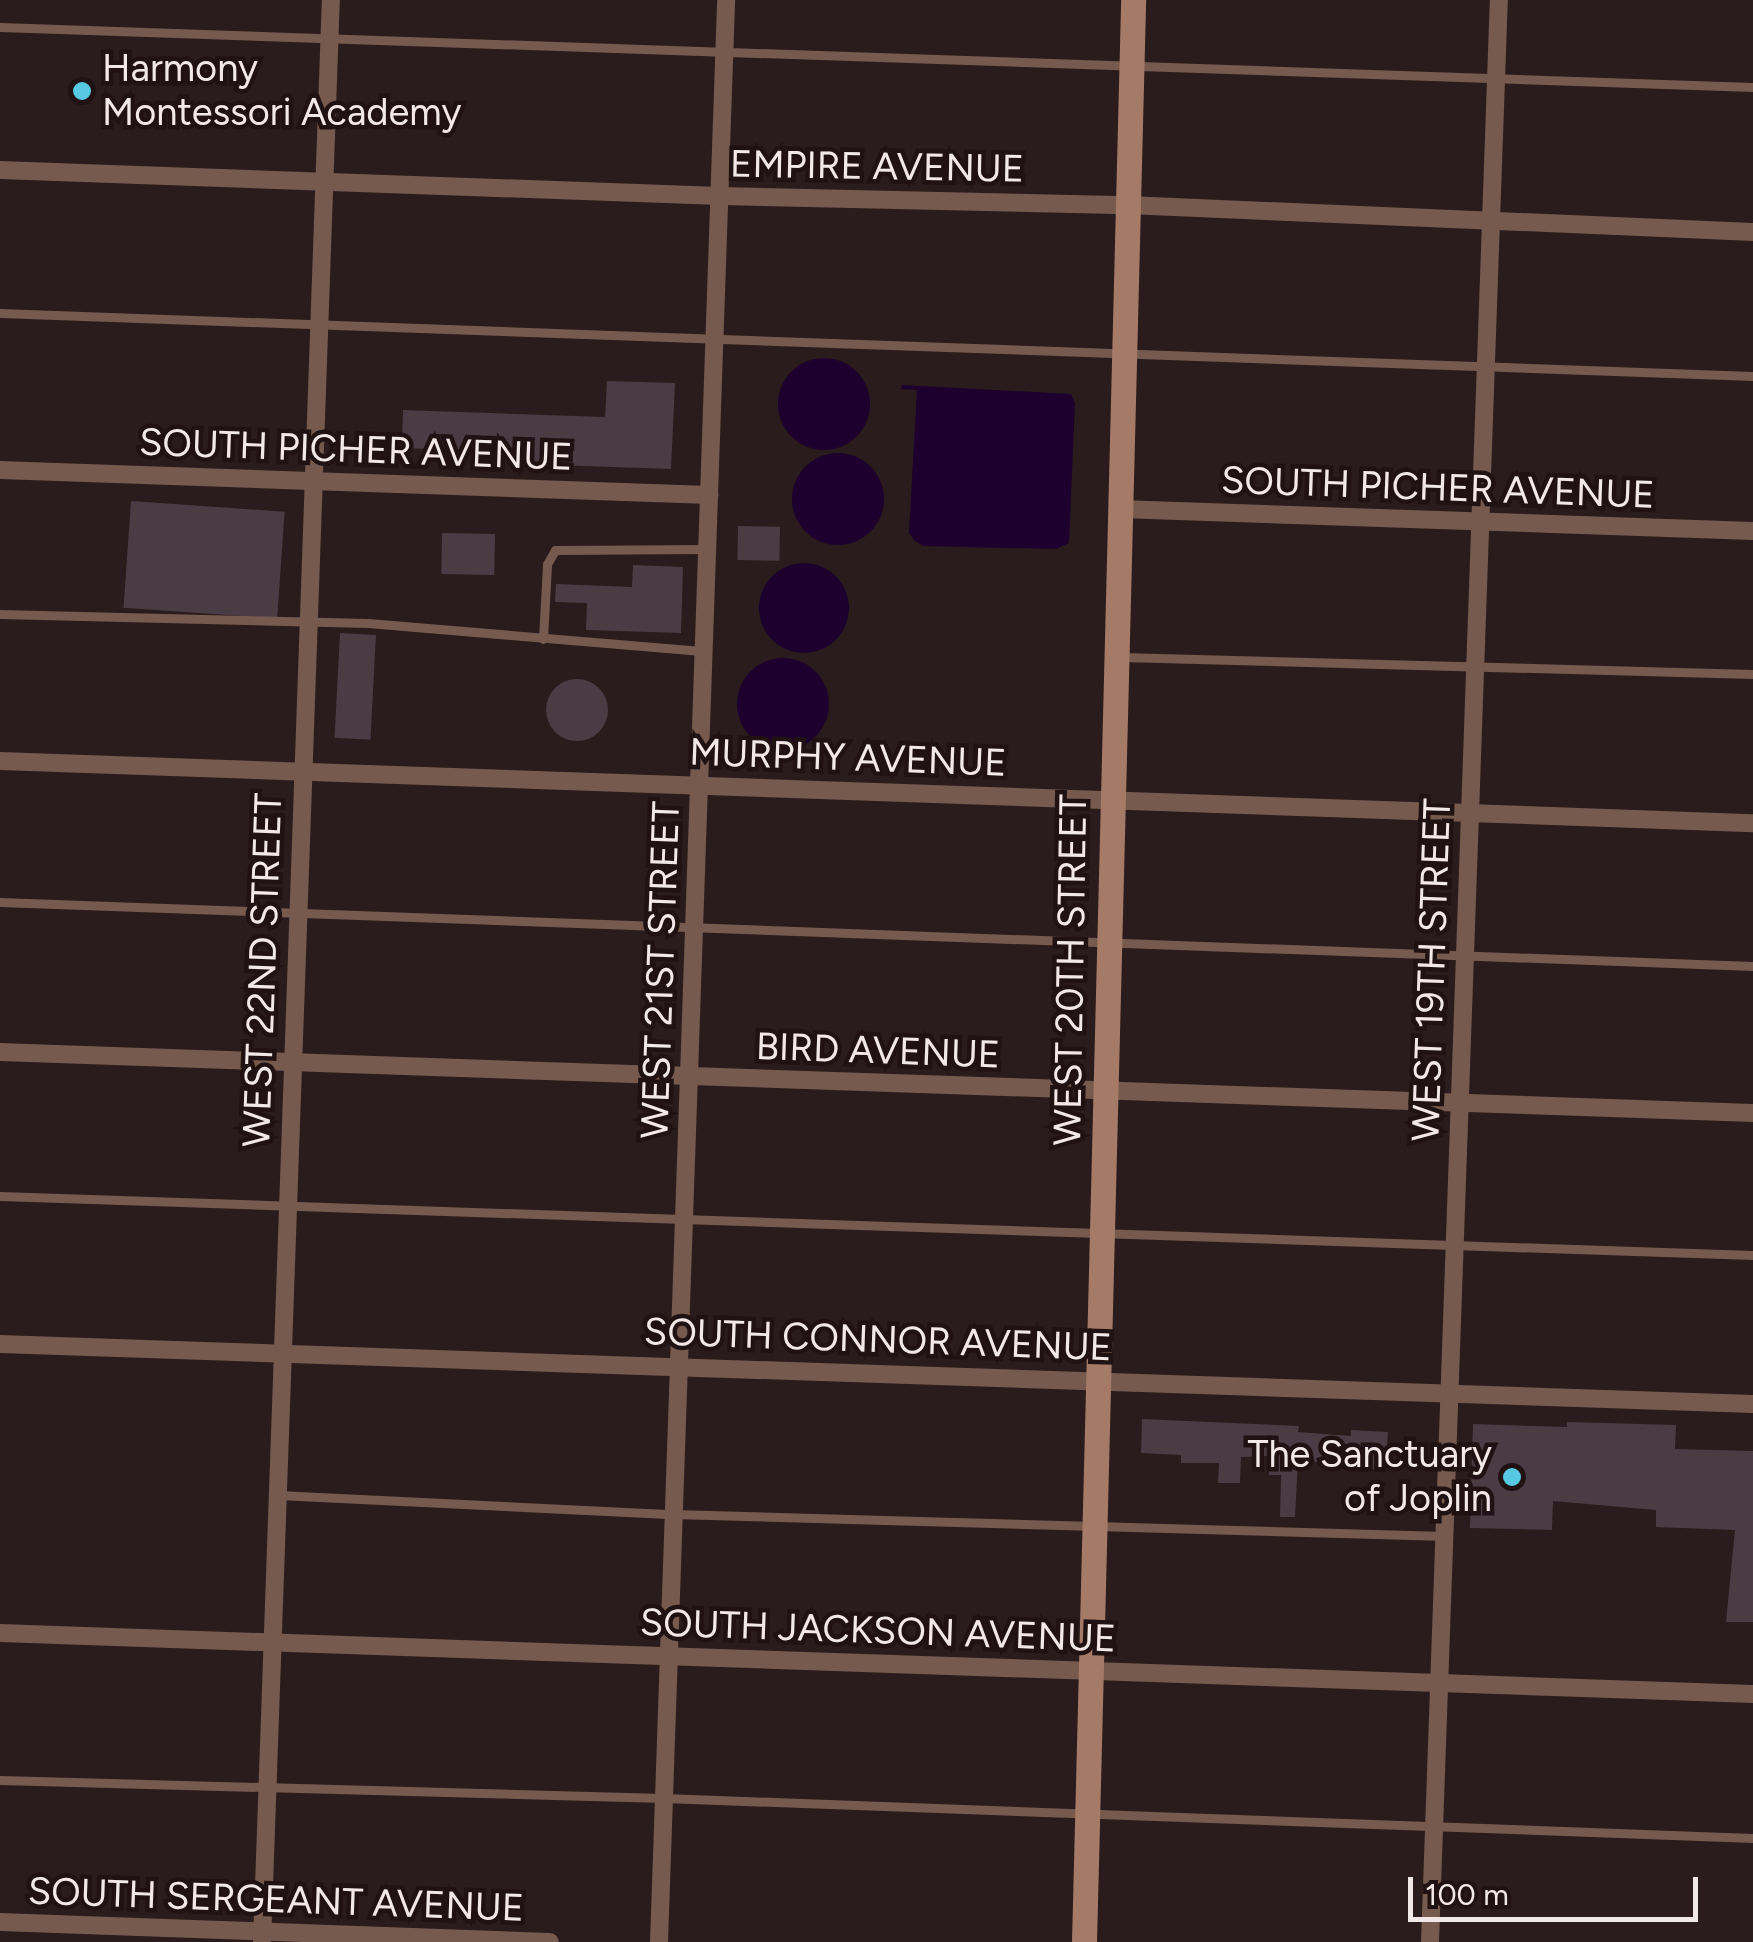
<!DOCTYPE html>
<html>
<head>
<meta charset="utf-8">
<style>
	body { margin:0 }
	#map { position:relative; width:1753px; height:1942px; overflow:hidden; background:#2a1b1c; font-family:Figtree,sans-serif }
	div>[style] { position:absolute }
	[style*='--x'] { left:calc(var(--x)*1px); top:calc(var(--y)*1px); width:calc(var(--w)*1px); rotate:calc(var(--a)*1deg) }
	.water>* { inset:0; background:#1d002d }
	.round { border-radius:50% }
	.building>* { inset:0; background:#4a3c44; transform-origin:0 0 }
	.lane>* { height:9px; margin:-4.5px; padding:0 4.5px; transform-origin:4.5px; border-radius:4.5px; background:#755a4d }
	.street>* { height:18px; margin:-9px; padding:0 9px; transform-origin:9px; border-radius:9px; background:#755a4d }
	.secondary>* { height:25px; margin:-12.5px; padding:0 12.5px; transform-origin:12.5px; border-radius:12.5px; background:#a57a67 }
	.dots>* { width:28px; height:28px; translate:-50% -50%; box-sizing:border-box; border:5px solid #201213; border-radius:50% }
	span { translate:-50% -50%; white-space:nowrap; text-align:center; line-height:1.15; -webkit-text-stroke:9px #201213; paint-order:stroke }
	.poi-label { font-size:38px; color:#f3e8e8 }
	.left { translate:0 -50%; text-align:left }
	.right { translate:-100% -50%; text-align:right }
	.street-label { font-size:38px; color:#f3e8e8 }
	.scale { position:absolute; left:1408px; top:1877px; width:290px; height:45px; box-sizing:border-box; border:5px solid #f3e8e8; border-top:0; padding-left:12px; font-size:30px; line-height:35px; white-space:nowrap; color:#f3e8e8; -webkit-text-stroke:8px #201213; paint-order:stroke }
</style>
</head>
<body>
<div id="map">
	<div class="water">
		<i class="round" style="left:778px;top:358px;width:92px;height:92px"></i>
		<i style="clip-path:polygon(902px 385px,1071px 394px,1075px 403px,1069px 543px,1056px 549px,923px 546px,914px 540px,909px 533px,917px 390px,901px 389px)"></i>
		<i class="round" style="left:792px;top:453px;width:92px;height:92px"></i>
		<i class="round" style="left:759px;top:563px;width:90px;height:90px"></i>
		<i class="round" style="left:737px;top:658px;width:92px;height:92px"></i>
	</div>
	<div class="building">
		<i style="clip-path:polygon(607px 381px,675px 383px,671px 469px,526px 464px,526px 459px,506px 458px,506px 452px,402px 448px,403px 410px,605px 417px)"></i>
		<i style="left:131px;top:501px;width:154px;height:107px;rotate:4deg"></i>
		<i style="left:738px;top:526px;width:42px;height:34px;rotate:1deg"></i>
		<i style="left:442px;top:533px;width:53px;height:41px;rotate:1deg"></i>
		<i style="clip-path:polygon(633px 565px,683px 567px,681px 633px,586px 630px,587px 603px,555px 602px,556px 584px,632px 587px)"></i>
		<i style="left:340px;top:633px;width:36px;height:105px;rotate:3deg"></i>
		<i class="round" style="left:546px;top:679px;width:62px;height:62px"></i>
		<i style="clip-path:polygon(1142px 1419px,1299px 1426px,1298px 1432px,1351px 1436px,1351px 1430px,1388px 1432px,1386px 1461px,1381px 1461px,1380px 1469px,1357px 1469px,1358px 1464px,1298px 1461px,1295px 1517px,1280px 1517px,1281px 1475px,1269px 1475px,1270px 1456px,1241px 1457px,1240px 1483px,1218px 1483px,1219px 1463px,1181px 1463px,1181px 1455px,1141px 1453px)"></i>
		<i style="clip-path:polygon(1567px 1422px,1676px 1425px,1675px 1449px,1753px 1451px,1753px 1622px,1726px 1622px,1735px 1530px,1656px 1527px,1656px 1510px,1553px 1501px,1552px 1530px,1470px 1528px,1473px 1424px,1567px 1427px)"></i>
	</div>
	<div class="lane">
		<i style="--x:0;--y:27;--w:1754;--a:1.96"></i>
		<i style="--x:0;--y:313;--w:1754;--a:2.06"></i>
		<i style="--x:0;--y:614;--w:368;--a:1.4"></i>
		<i style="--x:368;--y:623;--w:335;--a:4.8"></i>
		<i style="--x:543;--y:639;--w:75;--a:-86.9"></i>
		<i style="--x:547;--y:564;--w:16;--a:-60"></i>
		<i style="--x:555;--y:550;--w:151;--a:-0.4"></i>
		<i style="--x:1121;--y:657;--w:632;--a:1.54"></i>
		<i style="--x:0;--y:902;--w:1754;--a:2.09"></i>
		<i style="--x:0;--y:1196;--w:1754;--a:1.93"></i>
		<i style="--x:278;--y:1495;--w:395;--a:2.8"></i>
		<i style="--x:673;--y:1514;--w:772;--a:1.63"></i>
		<i style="--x:0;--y:1780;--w:664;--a:1.55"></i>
		<i style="--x:664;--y:1798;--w:1090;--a:2.1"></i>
	</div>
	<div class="street">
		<i style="--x:0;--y:170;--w:720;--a:2.07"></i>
		<i style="--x:720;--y:196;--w:408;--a:1.3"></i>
		<i style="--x:1128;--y:205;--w:626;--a:2.47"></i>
		<i style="--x:0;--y:470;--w:710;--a:2.02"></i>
		<i style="--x:1120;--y:509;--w:633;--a:1.99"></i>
		<i style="--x:0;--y:761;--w:1754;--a:2.03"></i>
		<i style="--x:0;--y:1052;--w:1754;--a:1.99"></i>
		<i style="--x:0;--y:1344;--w:1754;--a:1.96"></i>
		<i style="--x:0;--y:1633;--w:1754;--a:1.99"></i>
		<i style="--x:0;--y:1922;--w:550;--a:2.08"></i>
		<i style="--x:262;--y:1942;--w:1943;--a:-87.97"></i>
		<i style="--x:659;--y:1942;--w:1943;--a:-88.02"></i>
		<i style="--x:1430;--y:1942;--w:1943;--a:-87.97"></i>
	</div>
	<div class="secondary">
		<i style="--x:1084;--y:1942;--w:1943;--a:-88.55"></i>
	</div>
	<div class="dots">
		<i style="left:82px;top:91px;background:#57c9e2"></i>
		<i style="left:1512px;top:1477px;background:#57c9e2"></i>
	</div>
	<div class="poi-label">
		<span class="left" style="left:102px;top:91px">Harmony<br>Montessori Academy</span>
		<span class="right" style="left:1492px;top:1477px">The Sanctuary<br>of Joplin</span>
	</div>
	<div class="street-label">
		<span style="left:877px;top:167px;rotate:1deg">EMPIRE AVENUE</span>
		<span style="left:356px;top:450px;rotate:2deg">SOUTH PICHER AVENUE</span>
		<span style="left:1438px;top:488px;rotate:2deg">SOUTH PICHER AVENUE</span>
		<span style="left:848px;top:758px;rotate:2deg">MURPHY AVENUE</span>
		<span style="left:263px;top:970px;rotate:-88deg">WEST 22ND STREET</span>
		<span style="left:661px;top:970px;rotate:-88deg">WEST 21ST STREET</span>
		<span style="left:1071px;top:970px;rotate:-89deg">WEST 20TH STREET</span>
		<span style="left:1432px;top:970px;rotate:-88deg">WEST 19TH STREET</span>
		<span style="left:878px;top:1051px;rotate:2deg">BIRD AVENUE</span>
		<span style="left:878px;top:1340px;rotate:2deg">SOUTH CONNOR AVENUE</span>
		<span style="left:878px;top:1631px;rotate:2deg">SOUTH JACKSON AVENUE</span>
		<span style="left:276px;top:1900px;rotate:2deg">SOUTH SERGEANT AVENUE</span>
	</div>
	<div class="scale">100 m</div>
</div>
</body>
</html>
